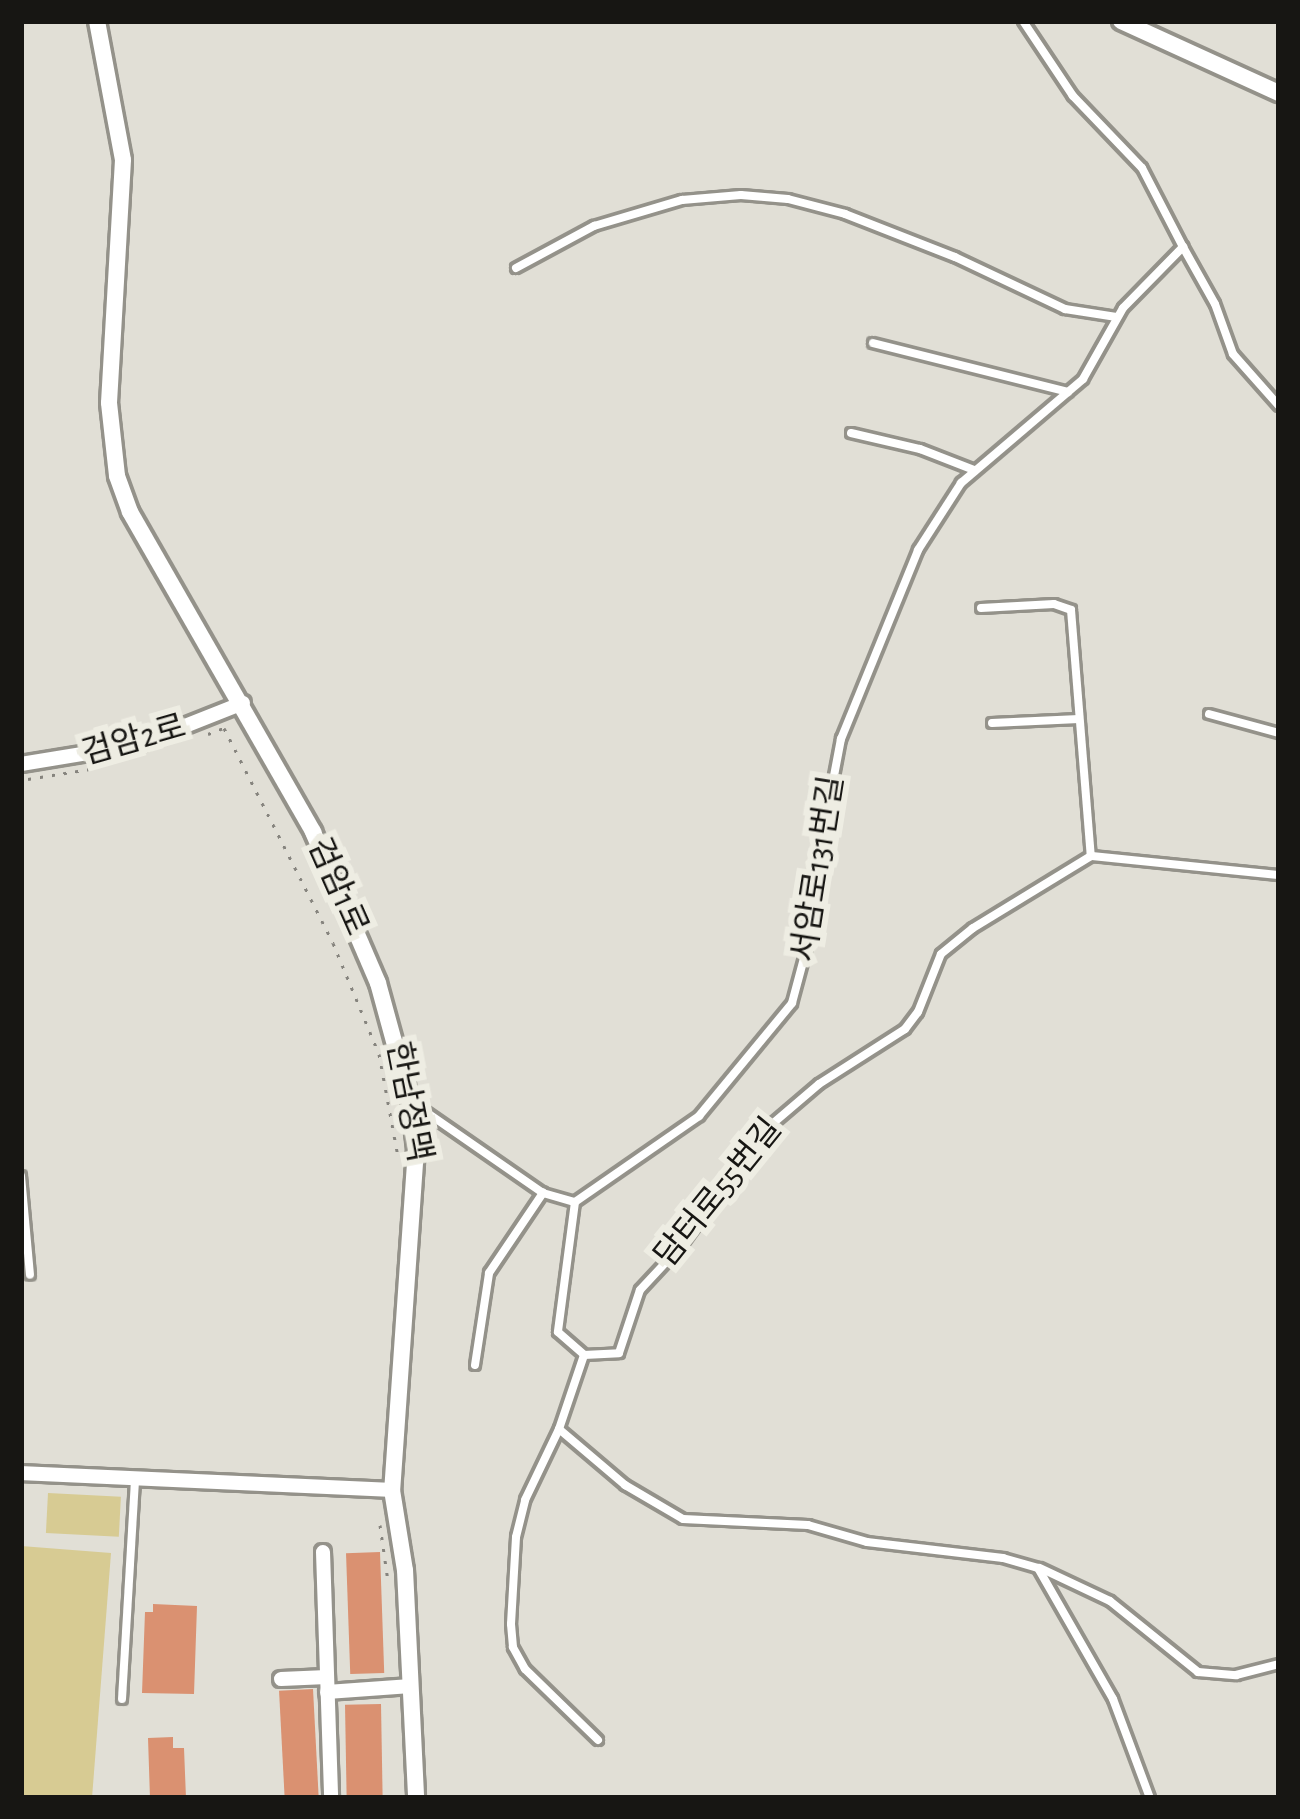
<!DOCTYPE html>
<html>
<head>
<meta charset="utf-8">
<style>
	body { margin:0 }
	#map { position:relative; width:1300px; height:1819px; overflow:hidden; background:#e1dfd6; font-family:"Alegreya Sans","Noto Sans KR",sans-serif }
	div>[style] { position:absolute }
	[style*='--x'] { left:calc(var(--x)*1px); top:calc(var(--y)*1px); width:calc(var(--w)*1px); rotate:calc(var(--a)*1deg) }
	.green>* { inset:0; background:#d7cb93; transform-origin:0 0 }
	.building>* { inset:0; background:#da9171; transform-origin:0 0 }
	.path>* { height:3px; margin-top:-1.5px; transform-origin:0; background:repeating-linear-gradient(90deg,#86847e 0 3px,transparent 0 12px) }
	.roads { filter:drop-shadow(3px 0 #94928a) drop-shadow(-3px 0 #94928a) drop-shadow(0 3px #94928a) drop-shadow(0 -3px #94928a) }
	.service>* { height:8px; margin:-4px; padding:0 4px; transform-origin:4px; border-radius:4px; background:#fff }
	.minor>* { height:14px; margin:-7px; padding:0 7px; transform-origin:7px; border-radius:7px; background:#fff }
	.tertiary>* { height:16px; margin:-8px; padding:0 8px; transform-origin:8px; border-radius:8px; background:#fff }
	span { translate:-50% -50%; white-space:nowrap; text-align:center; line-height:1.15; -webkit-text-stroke:12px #eeede3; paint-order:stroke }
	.street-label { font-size:33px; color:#171613 }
	.frame { position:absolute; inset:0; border:24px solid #171613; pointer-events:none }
</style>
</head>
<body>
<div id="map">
	<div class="green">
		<i style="left:48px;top:1493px;width:73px;height:40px;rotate:3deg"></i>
		<i style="clip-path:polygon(21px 1546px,111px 1553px,92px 1798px,21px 1798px)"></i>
	</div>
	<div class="building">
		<i style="left:380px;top:1552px;width:121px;height:34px;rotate:88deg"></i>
		<i style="clip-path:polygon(153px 1604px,197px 1606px,194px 1694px,142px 1693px,145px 1612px,153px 1612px)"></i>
		<i style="left:313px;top:1689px;width:109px;height:34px;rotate:87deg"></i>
		<i style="left:381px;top:1704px;width:94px;height:36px;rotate:89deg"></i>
		<i style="clip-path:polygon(173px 1737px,173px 1748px,184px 1748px,186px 1798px,150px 1798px,148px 1738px)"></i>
	</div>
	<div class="path">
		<i style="--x:208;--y:734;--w:17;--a:-21"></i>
		<i style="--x:224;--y:728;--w:241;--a:63.1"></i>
		<i style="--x:333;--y:943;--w:120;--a:67.5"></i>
		<i style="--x:379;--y:1054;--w:105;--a:79.5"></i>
		<i style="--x:28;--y:779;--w:69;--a:-9.2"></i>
		<i style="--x:380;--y:1525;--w:57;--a:81.9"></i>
	</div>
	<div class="roads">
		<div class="service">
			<i style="--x:1183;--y:247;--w:65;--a:60.7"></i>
			<i style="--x:1215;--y:304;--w:53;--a:70.2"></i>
			<i style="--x:1233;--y:354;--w:69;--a:48.5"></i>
			<i style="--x:516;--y:268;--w:89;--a:-28.3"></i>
			<i style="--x:594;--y:226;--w:92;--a:-16.5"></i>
			<i style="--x:682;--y:200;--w:59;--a:-4.8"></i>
			<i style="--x:741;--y:195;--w:47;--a:4.9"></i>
			<i style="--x:788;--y:199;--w:59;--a:14.7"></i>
			<i style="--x:845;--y:214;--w:118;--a:21.4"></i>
			<i style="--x:955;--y:257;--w:122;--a:25.3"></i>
			<i style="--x:1065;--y:309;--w:52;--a:8.9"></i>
			<i style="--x:873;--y:343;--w:201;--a:14.1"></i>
			<i style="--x:851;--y:433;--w:71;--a:13.1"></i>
			<i style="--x:920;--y:449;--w:58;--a:21.3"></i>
			<i style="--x:981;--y:608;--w:73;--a:-3.1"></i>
			<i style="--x:1054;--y:604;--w:18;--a:19"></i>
			<i style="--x:1071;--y:610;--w:247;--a:85.4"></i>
			<i style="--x:1209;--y:714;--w:73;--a:15.2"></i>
			<i style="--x:992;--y:723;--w:87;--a:-2.6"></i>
			<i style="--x:413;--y:1103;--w:158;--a:34.7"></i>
			<i style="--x:543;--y:1193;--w:33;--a:16"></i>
			<i style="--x:575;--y:1202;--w:131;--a:97.5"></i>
			<i style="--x:558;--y:1332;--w:35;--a:41"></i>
			<i style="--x:21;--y:1176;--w:99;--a:84.8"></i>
			<i style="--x:575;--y:1202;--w:151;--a:-34.7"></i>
			<i style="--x:699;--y:1116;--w:146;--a:-50.5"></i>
			<i style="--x:792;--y:1003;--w:100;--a:-75"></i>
			<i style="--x:818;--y:906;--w:72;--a:-86"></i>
			<i style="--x:823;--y:834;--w:97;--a:-79.3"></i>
			<i style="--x:841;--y:739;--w:204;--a:-67.8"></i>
			<i style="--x:918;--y:550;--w:80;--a:-57.3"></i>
			<i style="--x:961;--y:483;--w:160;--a:-40.4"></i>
			<i style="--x:1083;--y:379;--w:81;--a:-60.6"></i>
			<i style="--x:1123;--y:308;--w:86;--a:-45.5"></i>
			<i style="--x:1183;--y:247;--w:89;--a:-117.4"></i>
			<i style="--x:1142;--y:168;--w:100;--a:-133.8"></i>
			<i style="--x:1073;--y:96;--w:90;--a:-123.7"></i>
			<i style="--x:475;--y:1365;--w:93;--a:-81.3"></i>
			<i style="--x:489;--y:1273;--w:97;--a:-56"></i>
			<i style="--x:559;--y:1429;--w:87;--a:40.3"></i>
			<i style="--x:625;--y:1485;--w:67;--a:30.4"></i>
			<i style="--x:683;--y:1519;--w:125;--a:2.7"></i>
			<i style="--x:808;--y:1525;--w:61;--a:16.1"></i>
			<i style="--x:867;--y:1542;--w:137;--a:6.7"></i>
			<i style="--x:1003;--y:1558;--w:36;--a:16"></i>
			<i style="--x:1038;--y:1568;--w:151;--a:60.2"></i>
			<i style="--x:1113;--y:1699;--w:106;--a:69.5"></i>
			<i style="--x:1040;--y:1568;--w:77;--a:25.2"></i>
			<i style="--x:1110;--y:1601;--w:113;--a:38.9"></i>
			<i style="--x:1198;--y:1672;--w:38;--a:5"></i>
			<i style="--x:1236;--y:1675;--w:44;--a:-14.3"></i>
			<i style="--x:122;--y:1699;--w:220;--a:-86.6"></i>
			<i style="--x:598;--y:1740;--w:102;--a:-135.8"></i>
			<i style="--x:525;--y:1669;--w:25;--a:-119"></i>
			<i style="--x:513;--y:1647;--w:23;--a:-95"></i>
			<i style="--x:511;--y:1624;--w:87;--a:-86.7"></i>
			<i style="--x:516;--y:1537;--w:38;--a:-76"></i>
			<i style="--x:525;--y:1500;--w:79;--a:-64.4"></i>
			<i style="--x:559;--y:1429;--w:78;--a:-71.3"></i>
			<i style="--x:584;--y:1355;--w:35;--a:-3"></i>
			<i style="--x:619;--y:1353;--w:66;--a:-71.6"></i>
			<i style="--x:640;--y:1290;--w:60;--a:-47"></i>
			<i style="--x:681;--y:1246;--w:142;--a:-54.2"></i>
			<i style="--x:764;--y:1131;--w:72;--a:-40.5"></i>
			<i style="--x:819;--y:1084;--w:102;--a:-32.6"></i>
			<i style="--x:905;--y:1029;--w:21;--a:-53"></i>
			<i style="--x:918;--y:1012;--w:62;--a:-68.4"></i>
			<i style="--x:941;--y:954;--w:41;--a:-39.1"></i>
			<i style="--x:973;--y:928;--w:138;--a:-31.4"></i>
			<i style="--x:1091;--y:856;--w:189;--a:5.8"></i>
		</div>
		<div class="minor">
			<i style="--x:21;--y:764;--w:118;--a:-9.3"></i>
			<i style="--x:137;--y:745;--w:114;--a:-21.6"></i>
			<i style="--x:21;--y:1473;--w:371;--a:2.6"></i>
			<i style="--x:323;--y:1552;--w:246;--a:88.1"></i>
			<i style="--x:281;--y:1679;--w:46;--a:-2.5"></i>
			<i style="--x:327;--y:1692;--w:84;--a:-4.1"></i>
		</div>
		<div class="tertiary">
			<i style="--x:97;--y:21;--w:141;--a:79.4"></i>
			<i style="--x:123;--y:160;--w:243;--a:93.3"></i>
			<i style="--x:109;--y:403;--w:73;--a:83.7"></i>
			<i style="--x:117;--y:476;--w:38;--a:70"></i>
			<i style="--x:130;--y:512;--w:369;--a:60.2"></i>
			<i style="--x:313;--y:832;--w:164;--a:66.7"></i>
			<i style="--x:378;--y:983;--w:121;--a:74.7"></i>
			<i style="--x:410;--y:1100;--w:49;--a:83"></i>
			<i style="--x:416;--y:1149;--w:342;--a:94"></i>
			<i style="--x:392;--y:1490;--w:81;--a:80.8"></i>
			<i style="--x:405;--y:1570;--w:228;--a:87.2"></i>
			<i style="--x:1121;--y:21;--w:174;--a:24.5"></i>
		</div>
	</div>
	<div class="street-label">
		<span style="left:134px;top:741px;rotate:-16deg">검암2로</span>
		<span style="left:819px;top:869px;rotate:-81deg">서암로131번길</span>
		<span style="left:337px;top:887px;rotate:66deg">검암1로</span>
		<span style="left:408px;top:1102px;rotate:79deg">한남정맥</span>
		<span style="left:719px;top:1193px;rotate:-51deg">담터로55번길</span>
	</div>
	<div class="frame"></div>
</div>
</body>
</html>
